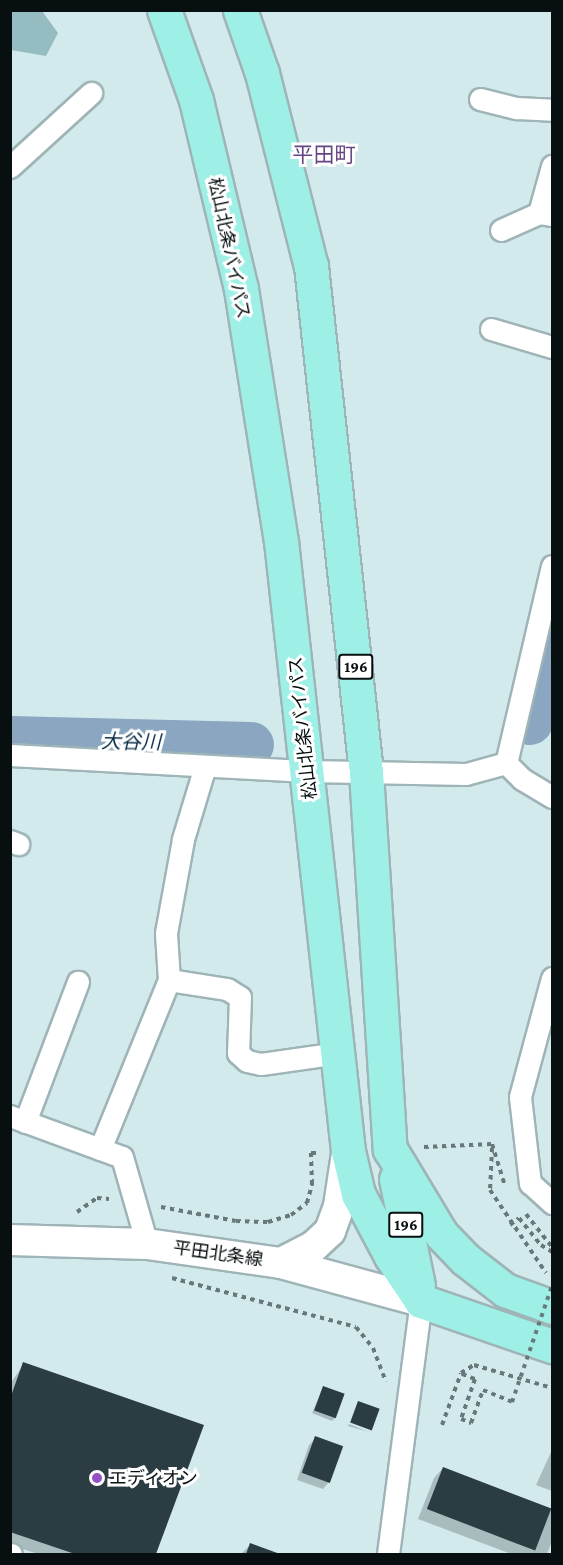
<!DOCTYPE html>
<html>
<head>
<meta charset="utf-8">
<style>
	body { margin:0 }
	#map { position:relative; width:563px; height:1565px; overflow:hidden; background:#d3eaed; font-family:"Crimson Pro","Noto Sans JP",serif }
	div>[style] { position:absolute }
	[style*='--x'] { left:calc(var(--x)*1px); top:calc(var(--y)*1px); width:calc(var(--w)*1px); rotate:calc(var(--a)*1deg) }
	.green>* { inset:0; background:#95bcc1 }
	.shadow>* { inset:0; background:#0003 }
	.river>* { height:46px; margin:-23px; padding:0 23px; transform-origin:23px; border-radius:23px; background:#8aa6c1 }
	.building>* { inset:0; background:#2b3c43; transform-origin:0 0 }
	.path>* { height:4px; margin-top:-2px; transform-origin:0; background:repeating-linear-gradient(90deg,#687779 0 4.5px,transparent 0 9px) }
	.roads { filter:drop-shadow(2px 0 #9eb4b7) drop-shadow(-2px 0 #9eb4b7) drop-shadow(0 2px #9eb4b7) drop-shadow(0 -2px #9eb4b7) }
	.minor>* { height:21px; margin:-10.5px; padding:0 10.5px; transform-origin:10.5px; border-radius:10.5px; background:#fff }
	.secondary>* { height:30px; margin:-15px; padding:0 15px; transform-origin:15px; border-radius:15px; background:#fff }
	.trunk>* { height:33px; margin:-16.5px; padding:0 16.5px; transform-origin:16.5px; border-radius:16.5px; background:#9ef0e6 }
	.path-bridge>* { height:4px; margin-top:-2px; transform-origin:0; background:repeating-linear-gradient(90deg,#687779 0 4.5px,transparent 0 9px) }
	.dots>* { width:16px; height:16px; translate:-50% -50%; box-sizing:border-box; border:3px solid #fff; border-radius:50% }
	span { translate:-50% -50%; white-space:nowrap; text-align:center; line-height:1.15; -webkit-text-stroke:6px #fff; paint-order:stroke }
	.shield-label span { padding:2px 4px; background:#fff; border:2px solid; border-radius:4px; -webkit-text-stroke-width:0 }
	.shield-label { font-size:16px; color:#070f10; font-weight:700 }
	.street-label { font-size:18px; color:#070f10 }
	.poi-label { font-size:18px; color:#070f10 }
	.left { translate:0 -50%; text-align:left }
	.water-label { font-size:20px; color:#0a2d49; font-style:italic }
	.quarter-label { font-size:21px; color:#664682 }
	.frame { position:absolute; inset:0; border:12px solid #070f10; pointer-events:none }
</style>
</head>
<body>
<div id="map">
	<div class="green">
		<i style="clip-path:polygon(10px 11px,42px 11px,58px 33px,46px 56px,11px 50px)"></i>
	</div>
	<div class="shadow">
		<i style="clip-path:polygon(24px 1364px,202px 1426px,155px 1554px,38px 1554px,10px 1545px,10px 1384px)"></i>
		<i style="clip-path:polygon(323px 1388px,335px 1418px,332px 1421px,312px 1413px)"></i>
		<i style="clip-path:polygon(349px 1424px,369px 1432px,348px 1426px)"></i>
		<i style="clip-path:polygon(316px 1438px,329px 1482px,323px 1489px,297px 1480px,309px 1445px)"></i>
		<i style="clip-path:polygon(552px 1450px,552px 1491px,536px 1485px)"></i>
		<i style="clip-path:polygon(443px 1468px,552px 1510px,552px 1541px,547px 1554px,511px 1554px,418px 1519px,434px 1478px)"></i>
		<i style="clip-path:polygon(250px 1545px,277px 1554px,241px 1554px)"></i>
	</div>
	<div class="river">
		<i style="--x:530;--y:722;--w:105;--a:-77.9"></i>
		<i style="--x:10;--y:739;--w:241;--a:1.4"></i>
	</div>
	<div class="building">
		<i style="clip-path:polygon(23px 1362px,204px 1425px,156px 1554px,75px 1554px,10px 1532px,10px 1399px)"></i>
		<i style="left:323px;top:1386px;width:23px;height:26px;rotate:20deg"></i>
		<i style="left:358px;top:1401px;width:23px;height:23px;rotate:20deg"></i>
		<i style="left:315px;top:1436px;width:30px;height:39px;rotate:20deg"></i>
		<i style="left:443px;top:1467px;width:116px;height:45px;rotate:21deg"></i>
		<i style="clip-path:polygon(250px 1543px,280px 1554px,246px 1554px)"></i>
	</div>
	<div class="path">
		<i style="--x:424;--y:1147;--w:68;--a:-2.5"></i>
		<i style="--x:492;--y:1144;--w:44;--a:72.8"></i>
		<i style="--x:492;--y:1148;--w:42;--a:92.7"></i>
		<i style="--x:490;--y:1190;--w:100;--a:56"></i>
		<i style="--x:161;--y:1207;--w:76;--a:10.6"></i>
		<i style="--x:236;--y:1221;--w:32;--a:2"></i>
		<i style="--x:268;--y:1222;--w:24;--a:-17"></i>
		<i style="--x:291;--y:1215;--w:20;--a:-37"></i>
		<i style="--x:307;--y:1203;--w:20;--a:-75"></i>
		<i style="--x:312;--y:1184;--w:31;--a:-92"></i>
		<i style="--x:311;--y:1153;--w:9;--a:0"></i>
		<i style="--x:77;--y:1212;--w:24;--a:-35"></i>
		<i style="--x:97;--y:1198;--w:12;--a:5"></i>
		<i style="--x:526;--y:1214;--w:42;--a:51.8"></i>
		<i style="--x:510;--y:1225;--w:11;--a:-38"></i>
		<i style="--x:519;--y:1218;--w:35;--a:51"></i>
		<i style="--x:541;--y:1245;--w:13;--a:32"></i>
		<i style="--x:172;--y:1278;--w:190;--a:14.9"></i>
		<i style="--x:356;--y:1327;--w:27;--a:51"></i>
		<i style="--x:373;--y:1348;--w:36;--a:69"></i>
		<i style="--x:462;--y:1374;--w:14;--a:21"></i>
		<i style="--x:475;--y:1379;--w:42;--a:109.3"></i>
		<i style="--x:461;--y:1419;--w:11;--a:22"></i>
		<i style="--x:471;--y:1423;--w:35;--a:-70"></i>
		<i style="--x:442;--y:1425;--w:55;--a:-69.9"></i>
		<i style="--x:461;--y:1373;--w:15;--a:-32"></i>
		<i style="--x:474;--y:1365;--w:81;--a:16.4"></i>
	</div>
	<div class="roads">
		<div class="minor">
			<i style="--x:480;--y:99;--w:38;--a:14"></i>
			<i style="--x:517;--y:108;--w:35;--a:3"></i>
			<i style="--x:10;--y:167;--w:110;--a:-42.4"></i>
			<i style="--x:539;--y:213;--w:49;--a:-74.5"></i>
			<i style="--x:501;--y:230;--w:42;--a:-24.1"></i>
			<i style="--x:539;--y:213;--w:13;--a:9"></i>
			<i style="--x:491;--y:329;--w:64;--a:16.4"></i>
			<i style="--x:552;--y:566;--w:202;--a:103.1"></i>
			<i style="--x:506;--y:763;--w:23;--a:45"></i>
			<i style="--x:522;--y:779;--w:35;--a:31"></i>
			<i style="--x:10;--y:755;--w:298;--a:3.1"></i>
			<i style="--x:308;--y:771;--w:158;--a:1.1"></i>
			<i style="--x:466;--y:774;--w:41;--a:-15.4"></i>
			<i style="--x:10;--y:841;--w:9;--a:21"></i>
			<i style="--x:552;--y:978;--w:123;--a:105.1"></i>
			<i style="--x:520;--y:1097;--w:87;--a:83.4"></i>
			<i style="--x:530;--y:1183;--w:30;--a:42"></i>
			<i style="--x:169;--y:980;--w:59;--a:8.8"></i>
			<i style="--x:227;--y:989;--w:15;--a:32"></i>
			<i style="--x:240;--y:997;--w:56;--a:92"></i>
			<i style="--x:238;--y:1053;--w:12;--a:42"></i>
			<i style="--x:247;--y:1061;--w:14;--a:12"></i>
			<i style="--x:261;--y:1064;--w:78;--a:-8.1"></i>
			<i style="--x:10;--y:1116;--w:119;--a:20.1"></i>
			<i style="--x:122;--y:1157;--w:91;--a:74"></i>
			<i style="--x:25;--y:1122;--w:150;--a:-69.3"></i>
			<i style="--x:100;--y:1149;--w:183;--a:-67.8"></i>
			<i style="--x:169;--y:980;--w:47;--a:-93.7"></i>
			<i style="--x:166;--y:933;--w:96;--a:-79.7"></i>
			<i style="--x:183;--y:839;--w:76;--a:-73.2"></i>
			<i style="--x:10;--y:1554;--w:1;--a:0"></i>
			<i style="--x:388;--y:1554;--w:255;--a:-82.6"></i>
		</div>
		<div class="secondary">
			<i style="--x:10;--y:1240;--w:137;--a:1.7"></i>
			<i style="--x:147;--y:1244;--w:135;--a:8.1"></i>
			<i style="--x:281;--y:1263;--w:145;--a:15.2"></i>
			<i style="--x:281;--y:1263;--w:36;--a:-27"></i>
			<i style="--x:313;--y:1247;--w:23;--a:-43"></i>
			<i style="--x:330;--y:1231;--w:27;--a:-70"></i>
			<i style="--x:339;--y:1206;--w:53;--a:-81.3"></i>
		</div>
		<div class="trunk">
			<i style="--x:164;--y:10;--w:96;--a:70.4"></i>
			<i style="--x:196;--y:100;--w:194;--a:76.6"></i>
			<i style="--x:241;--y:289;--w:255;--a:81"></i>
			<i style="--x:281;--y:541;--w:614;--a:83.73"></i>
			<i style="--x:348;--y:1151;--w:44;--a:76.9"></i>
			<i style="--x:358;--y:1194;--w:70;--a:62"></i>
			<i style="--x:391;--y:1256;--w:54;--a:56.3"></i>
			<i style="--x:421;--y:1301;--w:139;--a:19"></i>
			<i style="--x:240;--y:10;--w:67;--a:70.8"></i>
			<i style="--x:262;--y:73;--w:199;--a:75.8"></i>
			<i style="--x:311;--y:266;--w:509;--a:83.8"></i>
			<i style="--x:366;--y:772;--w:378;--a:86.4"></i>
			<i style="--x:390;--y:1149;--w:99;--a:59"></i>
			<i style="--x:441;--y:1234;--w:35;--a:46"></i>
			<i style="--x:465;--y:1259;--w:51;--a:37.8"></i>
			<i style="--x:505;--y:1290;--w:50;--a:19.9"></i>
			<i style="--x:396;--y:1179;--w:108;--a:78.3"></i>
		</div>
	</div>
	<div class="path-bridge">
		<i style="--x:483;--y:1390;--w:31;--a:22"></i>
		<i style="--x:512;--y:1402;--w:123;--a:-71"></i>
	</div>
	<div class="dots">
		<i style="left:97px;top:1478px;background:#9351c6"></i>
	</div>
	<div class="shield-label">
		<span style="left:356px;top:667px">196</span>
		<span style="left:406px;top:1225px">196</span>
	</div>
	<div class="street-label">
		<span style="left:229px;top:248px;rotate:78deg">松山北条バイパス</span>
		<span style="left:303px;top:728px;rotate:-96deg">松山北条バイパス</span>
		<span style="left:218px;top:1254px;rotate:8deg">平田北条線</span>
	</div>
	<div class="poi-label">
		<span class="left" style="left:109px;top:1478px">エディオン</span>
	</div>
	<div class="water-label">
		<span style="left:131px;top:742px;rotate:1deg">大谷川</span>
	</div>
	<div class="quarter-label">
		<span style="left:324px;top:155px">平田町</span>
	</div>
	<div class="frame"></div>
</div>
</body>
</html>
